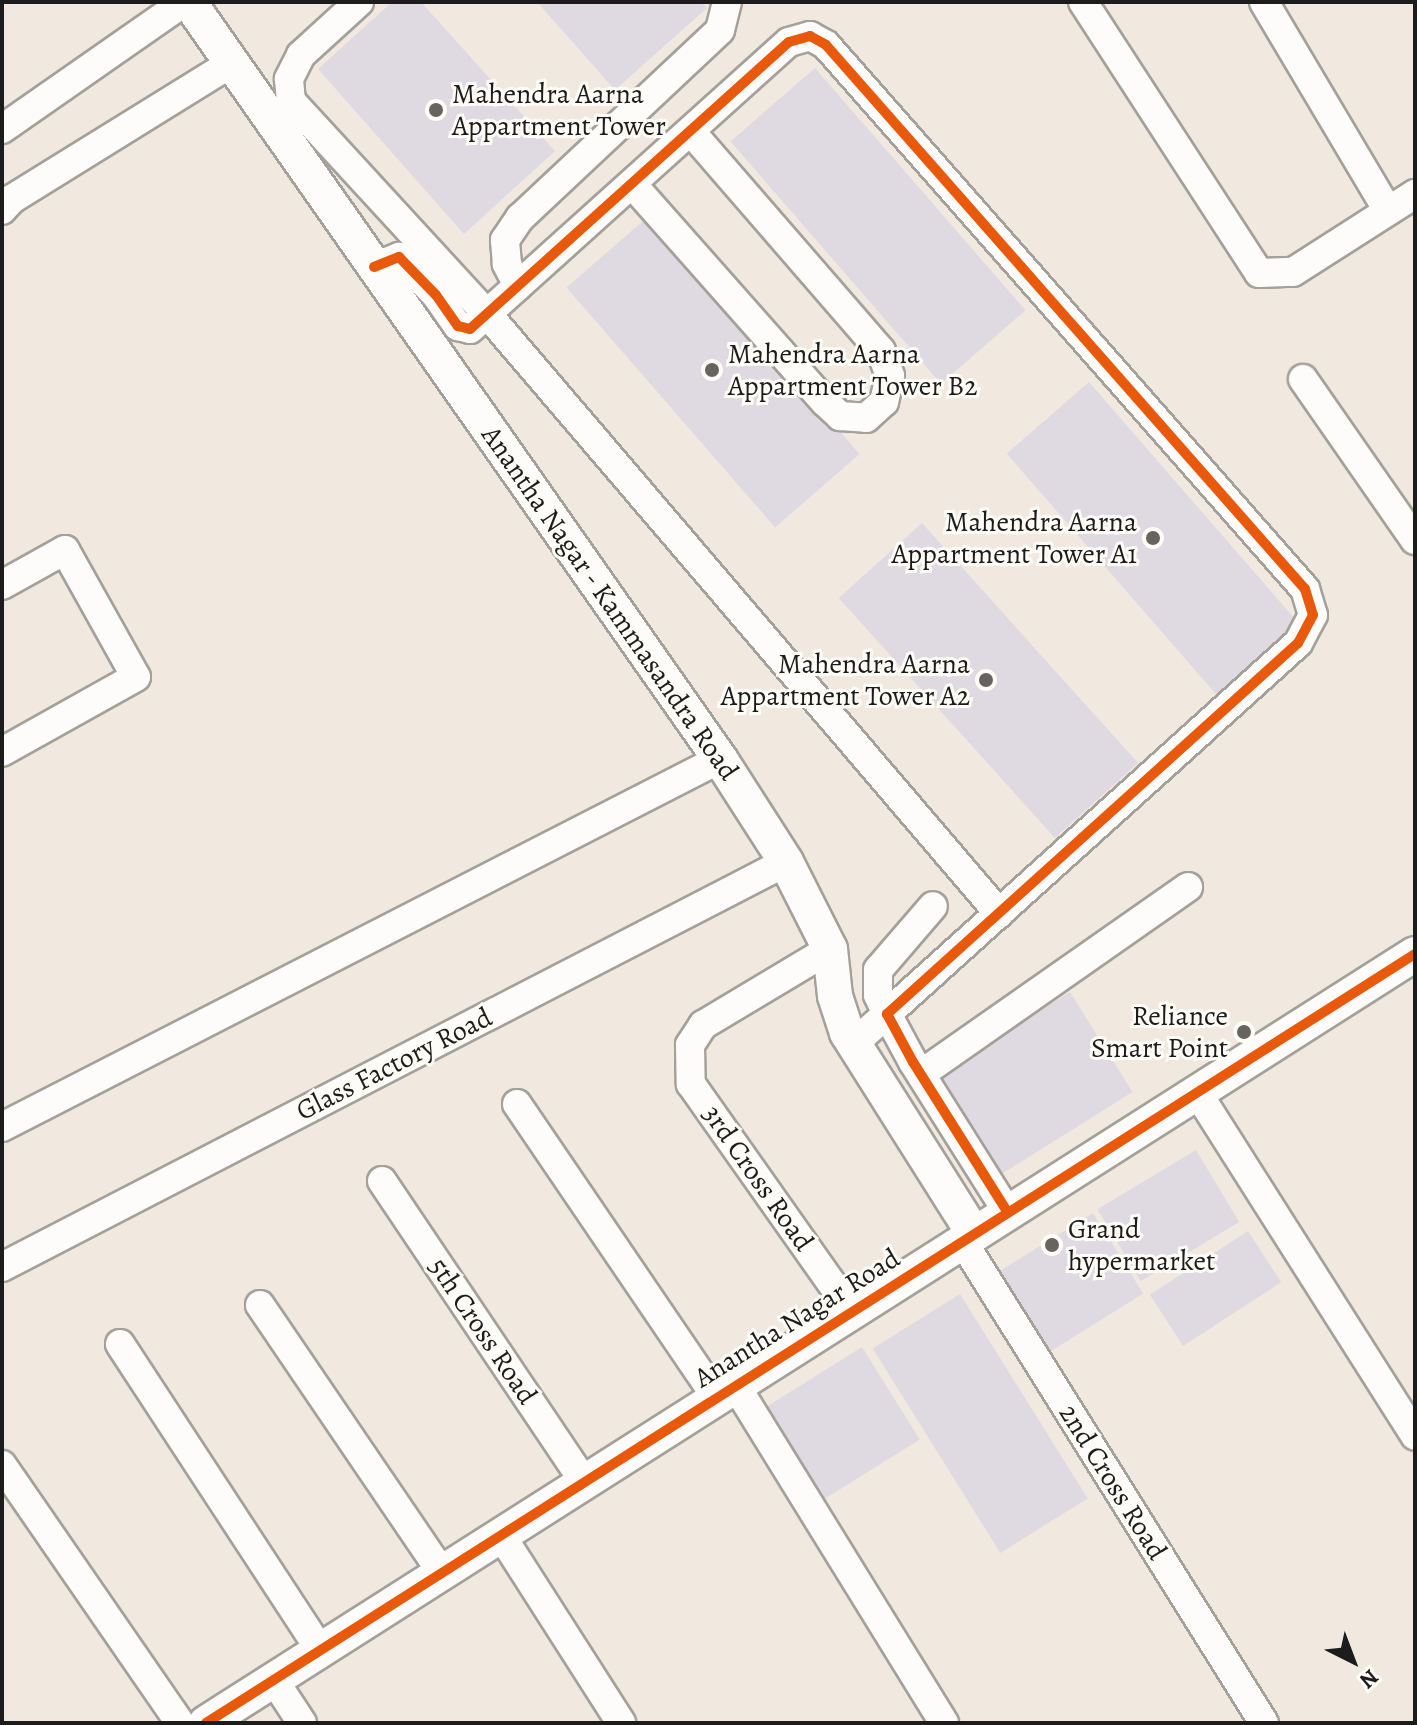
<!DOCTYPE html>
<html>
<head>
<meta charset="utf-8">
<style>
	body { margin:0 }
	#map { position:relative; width:1417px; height:1725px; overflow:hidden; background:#f1e9df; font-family:Alegreya,serif }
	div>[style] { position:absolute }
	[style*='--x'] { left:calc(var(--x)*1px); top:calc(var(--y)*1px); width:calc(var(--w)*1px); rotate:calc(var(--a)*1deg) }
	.building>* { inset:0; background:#dfdae1; transform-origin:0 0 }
	.roads { filter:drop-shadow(2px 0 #a4a09a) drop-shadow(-2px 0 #a4a09a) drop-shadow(0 2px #a4a09a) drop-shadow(0 -2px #a4a09a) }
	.minor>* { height:28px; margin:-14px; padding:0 14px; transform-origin:14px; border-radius:14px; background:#fdfcfa }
	.tertiary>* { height:34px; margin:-17px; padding:0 17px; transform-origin:17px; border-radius:17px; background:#fdfcfa }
	.cycleway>* { height:10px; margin:-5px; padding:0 5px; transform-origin:5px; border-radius:5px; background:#e8590c }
	.dots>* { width:22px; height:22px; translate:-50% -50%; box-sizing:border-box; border:4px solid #fdfcf7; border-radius:50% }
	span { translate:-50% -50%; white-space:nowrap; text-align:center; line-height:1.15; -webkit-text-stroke:6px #fdfcf7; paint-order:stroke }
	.poi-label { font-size:28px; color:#1c1c1c }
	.left { translate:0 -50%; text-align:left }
	.right { translate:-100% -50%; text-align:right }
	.street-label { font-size:28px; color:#1c1c1c }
	.frame { position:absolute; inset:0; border:4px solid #1c1c1c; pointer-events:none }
	.north { position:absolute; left:1313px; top:1621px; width:80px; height:80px; -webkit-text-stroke:6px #fdfcf7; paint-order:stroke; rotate:138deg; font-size:22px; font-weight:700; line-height:32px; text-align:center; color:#1c1c1c }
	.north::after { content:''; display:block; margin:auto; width:28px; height:36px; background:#1c1c1c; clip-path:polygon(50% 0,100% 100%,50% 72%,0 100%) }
</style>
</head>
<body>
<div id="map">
	<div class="building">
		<i style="clip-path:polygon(392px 2px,421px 2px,555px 151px,464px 234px,318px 69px)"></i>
		<i style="clip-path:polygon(537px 2px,701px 2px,707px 8px,615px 90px)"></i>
		<i style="left:815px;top:68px;width:321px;height:112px;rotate:49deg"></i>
		<i style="left:651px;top:214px;width:318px;height:112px;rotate:49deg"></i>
		<i style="left:1089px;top:382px;width:322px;height:109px;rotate:49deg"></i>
		<i style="left:922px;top:523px;width:323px;height:112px;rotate:48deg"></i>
		<i style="left:1070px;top:992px;width:118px;height:154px;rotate:58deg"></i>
		<i style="left:1196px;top:1150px;width:84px;height:115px;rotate:59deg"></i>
		<i style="left:1093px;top:1213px;width:95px;height:110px;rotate:58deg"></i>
		<i style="left:1248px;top:1231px;width:61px;height:117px;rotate:57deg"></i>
		<i style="left:960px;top:1294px;width:241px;height:103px;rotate:58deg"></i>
		<i style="left:862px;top:1347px;width:109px;height:113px;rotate:58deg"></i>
	</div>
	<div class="roads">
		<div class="minor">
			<i style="--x:359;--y:2;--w:79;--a:137.6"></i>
			<i style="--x:301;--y:55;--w:27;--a:117"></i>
			<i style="--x:289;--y:79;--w:22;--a:85"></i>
			<i style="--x:291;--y:101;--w:291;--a:47.4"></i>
			<i style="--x:488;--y:315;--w:787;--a:49.49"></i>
			<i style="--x:1083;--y:2;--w:323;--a:57"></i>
			<i style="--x:1259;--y:273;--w:34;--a:-2"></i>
			<i style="--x:1293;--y:272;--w:145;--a:-32.6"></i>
			<i style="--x:1264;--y:2;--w:243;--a:59.3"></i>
			<i style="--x:2;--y:129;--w:222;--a:-34.9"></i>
			<i style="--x:632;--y:184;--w:291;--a:48.5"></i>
			<i style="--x:825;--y:402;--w:21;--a:43"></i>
			<i style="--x:840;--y:416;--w:26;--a:4"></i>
			<i style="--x:866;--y:418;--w:24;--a:-42"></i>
			<i style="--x:884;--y:402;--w:27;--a:-77"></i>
			<i style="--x:890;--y:376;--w:27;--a:-110"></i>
			<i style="--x:881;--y:351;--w:290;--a:-130.9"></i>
			<i style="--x:2;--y:210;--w:15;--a:-48"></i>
			<i style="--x:12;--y:199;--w:258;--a:-31.8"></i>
			<i style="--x:374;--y:267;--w:27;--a:-22"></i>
			<i style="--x:399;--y:257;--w:53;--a:45.8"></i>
			<i style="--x:436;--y:295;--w:38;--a:55"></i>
			<i style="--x:458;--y:326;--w:12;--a:14"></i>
			<i style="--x:470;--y:329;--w:429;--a:-42"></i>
			<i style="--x:789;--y:42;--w:22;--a:-16"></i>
			<i style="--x:810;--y:36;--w:18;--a:29"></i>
			<i style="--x:826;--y:45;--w:725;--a:48.64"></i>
			<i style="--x:1305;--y:589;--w:27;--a:73"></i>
			<i style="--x:1313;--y:615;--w:32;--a:118"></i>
			<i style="--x:1298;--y:643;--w:554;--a:137.93"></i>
			<i style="--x:887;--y:1014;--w:55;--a:61.6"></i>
			<i style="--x:913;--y:1062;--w:178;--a:57.8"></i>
			<i style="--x:518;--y:286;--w:25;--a:-117"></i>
			<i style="--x:507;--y:264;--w:24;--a:-95"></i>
			<i style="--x:505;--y:240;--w:27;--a:-56"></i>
			<i style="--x:520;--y:218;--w:274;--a:-43.2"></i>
			<i style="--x:720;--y:30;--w:29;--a:-76"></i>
			<i style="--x:1303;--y:379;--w:196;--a:55.2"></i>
			<i style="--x:2;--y:585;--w:72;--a:-29.1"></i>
			<i style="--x:65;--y:550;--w:145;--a:60.8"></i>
			<i style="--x:136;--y:677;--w:154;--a:150.8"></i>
			<i style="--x:830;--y:949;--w:148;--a:149.1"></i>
			<i style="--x:703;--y:1025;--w:24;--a:123"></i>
			<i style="--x:690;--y:1045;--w:39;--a:89"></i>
			<i style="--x:691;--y:1084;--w:279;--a:54.8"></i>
			<i style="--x:853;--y:1044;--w:45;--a:-41.4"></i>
			<i style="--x:887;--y:1014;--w:21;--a:-115"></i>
			<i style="--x:878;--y:995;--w:25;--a:-90"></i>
			<i style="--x:878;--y:970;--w:84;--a:-49.3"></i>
			<i style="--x:921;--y:1074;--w:326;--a:-35"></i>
			<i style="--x:1197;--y:1092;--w:407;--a:57.6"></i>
			<i style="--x:517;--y:1104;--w:356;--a:55.8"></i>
			<i style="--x:2;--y:1127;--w:807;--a:-27.14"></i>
			<i style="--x:382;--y:1181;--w:362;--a:56.1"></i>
			<i style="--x:963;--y:1242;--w:567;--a:57.96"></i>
			<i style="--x:2;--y:1267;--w:882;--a:-27.32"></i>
			<i style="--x:260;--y:1305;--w:324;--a:55.8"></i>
			<i style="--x:120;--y:1344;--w:366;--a:56.8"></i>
			<i style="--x:736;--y:1386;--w:396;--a:58.3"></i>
			<i style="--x:2;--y:1465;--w:313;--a:55.4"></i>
			<i style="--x:501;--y:1535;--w:223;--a:57.4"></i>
			<i style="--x:274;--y:1680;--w:51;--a:56.9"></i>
		</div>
		<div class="tertiary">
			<i style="--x:189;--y:2;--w:925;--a:54.95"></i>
			<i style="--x:720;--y:759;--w:122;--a:57.3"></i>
			<i style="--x:786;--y:862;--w:97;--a:63.2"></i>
			<i style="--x:830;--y:949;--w:47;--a:83.9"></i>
			<i style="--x:835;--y:996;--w:39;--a:72"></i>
			<i style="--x:847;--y:1033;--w:238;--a:57.7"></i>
			<i style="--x:206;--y:1723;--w:1433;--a:-32.46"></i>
		</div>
	</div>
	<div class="cycleway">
		<i style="--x:374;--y:267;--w:27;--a:-22"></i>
		<i style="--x:399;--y:257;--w:53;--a:45.8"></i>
		<i style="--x:436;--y:295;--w:38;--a:55"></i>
		<i style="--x:458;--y:326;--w:12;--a:14"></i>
		<i style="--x:470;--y:329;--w:429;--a:-42"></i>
		<i style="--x:789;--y:42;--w:22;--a:-16"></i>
		<i style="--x:810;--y:36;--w:18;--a:29"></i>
		<i style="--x:826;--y:45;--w:725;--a:48.64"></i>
		<i style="--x:1305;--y:589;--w:27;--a:73"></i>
		<i style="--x:1313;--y:615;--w:32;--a:118"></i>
		<i style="--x:1298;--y:643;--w:554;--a:137.93"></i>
		<i style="--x:887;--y:1014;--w:55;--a:61.6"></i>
		<i style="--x:913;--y:1062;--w:178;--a:57.8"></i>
		<i style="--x:206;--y:1723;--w:1433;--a:-32.46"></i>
	</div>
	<div class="dots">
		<i style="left:436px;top:110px;background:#676460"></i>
		<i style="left:712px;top:370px;background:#676460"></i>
		<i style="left:1153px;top:538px;background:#676460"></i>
		<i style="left:986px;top:680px;background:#676460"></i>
		<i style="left:1244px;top:1032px;background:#676460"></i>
		<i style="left:1052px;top:1245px;background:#676460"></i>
	</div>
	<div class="poi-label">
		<span class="left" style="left:452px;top:110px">Mahendra Aarna<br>Appartment Tower</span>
		<span class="left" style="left:728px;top:370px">Mahendra Aarna<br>Appartment Tower B2</span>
		<span class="right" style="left:1137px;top:538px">Mahendra Aarna<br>Appartment Tower A1</span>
		<span class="right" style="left:970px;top:680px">Mahendra Aarna<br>Appartment Tower A2</span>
		<span class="right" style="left:1228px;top:1032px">Reliance<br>Smart Point</span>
		<span class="left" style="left:1068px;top:1245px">Grand<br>hypermarket</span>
	</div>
	<div class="street-label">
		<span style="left:610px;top:603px;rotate:55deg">Anantha Nagar - Kammasandra Road</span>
		<span style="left:394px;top:1064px;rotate:-27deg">Glass Factory Road</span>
		<span style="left:758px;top:1178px;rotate:55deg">3rd Cross Road</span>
		<span style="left:797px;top:1318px;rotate:-32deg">Anantha Nagar Road</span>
		<span style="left:483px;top:1331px;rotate:56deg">5th Cross Road</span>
		<span style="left:1113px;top:1482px;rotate:58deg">2nd Cross Road</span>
	</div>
	<div class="frame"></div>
	<div class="north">N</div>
</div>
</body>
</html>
